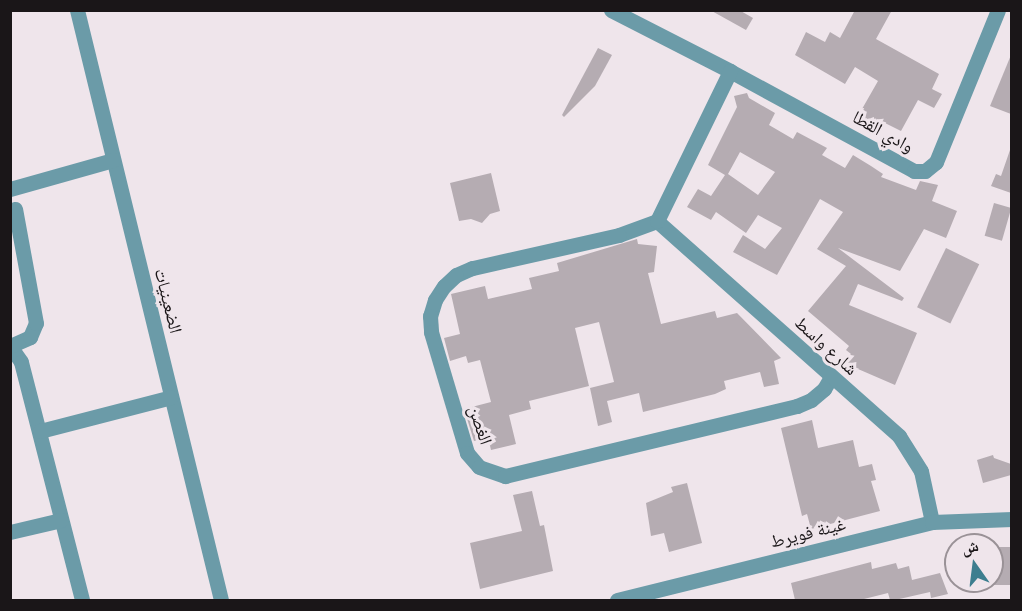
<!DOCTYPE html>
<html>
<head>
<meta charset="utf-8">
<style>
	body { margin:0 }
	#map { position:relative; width:1022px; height:611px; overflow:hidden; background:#efe5eb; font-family:"Roboto Serif","Noto Naskh Arabic",serif }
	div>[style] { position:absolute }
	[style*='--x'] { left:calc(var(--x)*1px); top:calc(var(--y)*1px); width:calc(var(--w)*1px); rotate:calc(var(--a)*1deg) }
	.building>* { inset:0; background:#b5acb2; transform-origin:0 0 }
	.street>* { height:15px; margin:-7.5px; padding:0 7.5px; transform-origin:7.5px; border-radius:7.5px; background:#6b9ba8 }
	span { translate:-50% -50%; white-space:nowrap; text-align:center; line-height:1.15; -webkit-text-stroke:6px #efe5eb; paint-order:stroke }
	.street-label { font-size:18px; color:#1a1618 }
	.frame { position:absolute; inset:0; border:12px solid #1a1618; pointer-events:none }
	.north { position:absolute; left:944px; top:533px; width:60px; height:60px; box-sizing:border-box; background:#efe5eb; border:2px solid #9a9297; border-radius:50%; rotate:346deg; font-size:16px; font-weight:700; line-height:24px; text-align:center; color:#1a1618 }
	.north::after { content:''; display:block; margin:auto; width:21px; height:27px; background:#3c7e8f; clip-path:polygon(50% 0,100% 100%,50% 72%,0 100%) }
</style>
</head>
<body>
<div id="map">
	<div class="building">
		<i style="clip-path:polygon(710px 10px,739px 10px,753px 18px,746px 30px)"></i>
		<i style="clip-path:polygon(855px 10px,892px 10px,876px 39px,939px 74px,932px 89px,942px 94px,934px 108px,918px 100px,901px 131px,877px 119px,874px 128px,860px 123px,865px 111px,862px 109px,878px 81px,855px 67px,845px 84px,795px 55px,806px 32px,825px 42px,830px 32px,840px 38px)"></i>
		<i style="clip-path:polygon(598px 48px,612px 55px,595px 86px,564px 117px,562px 115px)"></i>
		<i style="clip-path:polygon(1011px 55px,1011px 114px,990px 106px)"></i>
		<i style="clip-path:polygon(evenodd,747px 93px,749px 98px,775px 113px,769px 125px,793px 139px,797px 132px,827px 148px,822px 155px,845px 168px,853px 155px,871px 166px,883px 174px,881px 177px,916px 190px,920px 181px,938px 185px,932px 201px,957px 211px,946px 238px,924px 229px,900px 271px,838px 248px,904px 298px,902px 301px,858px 284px,849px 305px,917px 333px,895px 385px,858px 369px,856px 372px,844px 362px,851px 354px,846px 350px,849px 346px,808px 311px,846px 266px,817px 249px,843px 212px,820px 199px,777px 275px,733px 252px,743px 235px,765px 249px,782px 228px,758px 215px,746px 233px,716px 212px,711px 220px,687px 207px,698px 189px,711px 196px,725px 175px,708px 165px,737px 107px,734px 96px,747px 93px,740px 152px,775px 172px,758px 195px,728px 174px,740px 152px)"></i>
		<i style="clip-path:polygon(1010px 150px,1011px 150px,1011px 193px,991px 186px,996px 174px,1001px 176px)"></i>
		<i style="clip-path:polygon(491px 173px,500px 211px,490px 214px,482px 223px,471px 219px,459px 221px,450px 183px)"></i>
		<i style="left:994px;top:203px;width:18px;height:34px;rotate:16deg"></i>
		<i style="clip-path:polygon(637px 239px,638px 244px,657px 246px,654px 272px,648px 273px,661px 324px,715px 311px,717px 318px,737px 313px,781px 358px,774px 361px,779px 384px,764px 387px,760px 372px,724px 381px,726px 389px,715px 394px,643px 412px,639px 393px,607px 401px,612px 422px,598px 426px,590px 388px,614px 382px,599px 322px,575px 328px,589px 386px,529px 401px,531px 409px,509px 415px,516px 444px,491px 450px,488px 437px,474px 441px,464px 409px,491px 402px,480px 360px,468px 363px,466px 356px,450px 361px,444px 338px,460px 334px,451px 294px,485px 286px,488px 299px,532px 289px,529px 278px,559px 271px,557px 263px)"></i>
		<i style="left:946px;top:248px;width:37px;height:66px;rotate:26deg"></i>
		<i style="clip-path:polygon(812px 420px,818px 448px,853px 440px,859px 467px,872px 464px,876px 480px,871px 481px,880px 511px,811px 529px,807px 514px,802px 516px,781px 428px)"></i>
		<i style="clip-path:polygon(993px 455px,994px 458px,1011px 464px,1011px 475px,983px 483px,977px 460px)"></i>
		<i style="clip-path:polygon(687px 483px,702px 543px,669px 552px,664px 533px,651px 536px,646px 503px,673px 492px,671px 487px)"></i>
		<i style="clip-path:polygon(532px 491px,540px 526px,544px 525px,553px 571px,480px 589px,470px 543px,522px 531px,513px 495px)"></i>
		<i style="left:1011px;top:547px;width:38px;height:19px;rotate:90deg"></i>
		<i style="clip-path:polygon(871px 562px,872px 569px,896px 563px,898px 569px,909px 566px,912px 580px,940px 573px,948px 594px,931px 598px,930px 592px,895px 600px,890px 600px,888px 593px,860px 600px,795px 600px,791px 583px)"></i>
	</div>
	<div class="street">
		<i style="--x:77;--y:10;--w:607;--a:76.28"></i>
		<i style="--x:611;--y:10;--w:134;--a:27.1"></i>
		<i style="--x:730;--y:71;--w:209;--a:28.5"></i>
		<i style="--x:914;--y:171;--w:11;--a:0"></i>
		<i style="--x:925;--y:171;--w:14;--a:-39"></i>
		<i style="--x:936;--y:162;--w:164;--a:-67.8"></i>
		<i style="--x:10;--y:189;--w:107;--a:-15.7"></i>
		<i style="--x:657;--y:221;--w:40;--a:159.8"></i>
		<i style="--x:619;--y:235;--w:151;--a:167.3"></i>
		<i style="--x:472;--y:268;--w:17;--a:156"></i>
		<i style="--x:456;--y:275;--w:16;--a:137"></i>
		<i style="--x:444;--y:286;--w:17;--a:123"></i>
		<i style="--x:435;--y:300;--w:17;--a:107"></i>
		<i style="--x:430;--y:316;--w:16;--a:86"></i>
		<i style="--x:431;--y:332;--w:126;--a:73.4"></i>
		<i style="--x:467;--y:453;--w:18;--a:49"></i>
		<i style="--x:479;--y:467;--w:28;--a:19"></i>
		<i style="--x:505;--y:476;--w:300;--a:-13.5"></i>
		<i style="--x:797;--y:406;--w:15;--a:-23"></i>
		<i style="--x:811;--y:400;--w:17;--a:-40"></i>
		<i style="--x:824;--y:389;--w:14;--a:-60"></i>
		<i style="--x:657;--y:221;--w:324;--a:41.6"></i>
		<i style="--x:899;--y:436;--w:41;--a:57.8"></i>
		<i style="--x:921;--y:471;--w:52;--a:77.8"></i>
		<i style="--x:657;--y:221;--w:167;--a:-64"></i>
		<i style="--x:10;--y:346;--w:19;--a:55"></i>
		<i style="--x:21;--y:362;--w:246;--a:75.6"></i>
		<i style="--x:10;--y:346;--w:22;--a:-24"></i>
		<i style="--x:30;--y:337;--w:15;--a:-67"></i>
		<i style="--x:36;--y:323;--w:116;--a:-100.4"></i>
		<i style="--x:40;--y:431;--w:135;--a:-14.5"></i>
		<i style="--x:10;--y:532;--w:52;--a:-13.2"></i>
		<i style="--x:617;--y:600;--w:325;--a:-13.9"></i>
		<i style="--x:932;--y:522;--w:80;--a:-2.1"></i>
	</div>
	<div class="street-label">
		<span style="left:883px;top:132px;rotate:29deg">وادي القطا</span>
		<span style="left:168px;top:301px;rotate:76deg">الضعينيات</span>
		<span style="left:826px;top:346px;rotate:42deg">شارع واسط</span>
		<span style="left:480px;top:425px;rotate:71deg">الغصن</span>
		<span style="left:808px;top:533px;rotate:-14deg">غينة فويرط</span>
	</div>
	<div class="frame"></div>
	<div class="north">ش</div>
</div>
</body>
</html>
